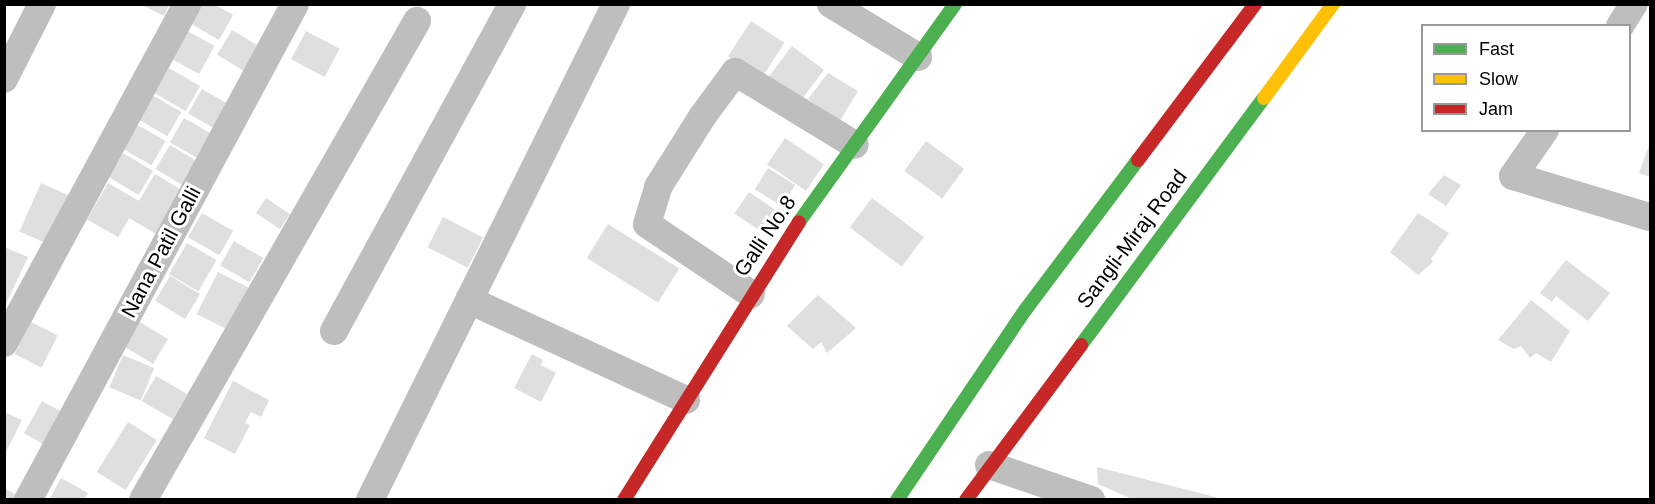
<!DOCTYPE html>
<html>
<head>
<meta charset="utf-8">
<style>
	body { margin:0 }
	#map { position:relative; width:1655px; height:504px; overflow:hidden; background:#fff; font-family:Arial,sans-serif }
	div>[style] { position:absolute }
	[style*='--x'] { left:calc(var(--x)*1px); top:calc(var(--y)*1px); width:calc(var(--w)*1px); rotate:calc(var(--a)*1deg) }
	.building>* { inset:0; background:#dfdfdf; transform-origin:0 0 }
	.street>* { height:28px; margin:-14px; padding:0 14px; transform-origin:14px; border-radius:14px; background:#bebebe }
	.fast>* { height:14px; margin:-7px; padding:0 7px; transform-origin:7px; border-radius:7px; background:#4caf50 }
	.slow>* { height:14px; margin:-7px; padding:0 7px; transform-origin:7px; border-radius:7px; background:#ffc107 }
	.jam>* { height:14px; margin:-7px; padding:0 7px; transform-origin:7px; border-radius:7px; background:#c62828 }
	span { translate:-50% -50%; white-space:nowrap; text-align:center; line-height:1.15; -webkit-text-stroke:6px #fff; paint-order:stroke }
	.street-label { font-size:21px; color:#000 }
	.frame { position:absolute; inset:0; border:6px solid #000; pointer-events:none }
	.legend { position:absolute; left:1421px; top:24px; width:210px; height:108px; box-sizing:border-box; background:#fff; border:2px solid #999; margin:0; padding:8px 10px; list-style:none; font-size:18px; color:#000 }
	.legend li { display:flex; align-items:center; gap:12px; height:30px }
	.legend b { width:30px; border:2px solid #999 }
</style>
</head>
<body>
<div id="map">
	<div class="building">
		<i style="clip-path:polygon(140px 4px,170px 4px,164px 16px)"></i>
		<i style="clip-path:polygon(198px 4px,214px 4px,233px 15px,219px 40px,188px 22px)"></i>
		<i style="left:751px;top:21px;width:40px;height:42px;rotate:33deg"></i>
		<i style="left:184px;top:29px;width:35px;height:32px;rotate:29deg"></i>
		<i style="left:232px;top:30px;width:35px;height:29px;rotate:31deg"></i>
		<i style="left:306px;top:31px;width:38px;height:32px;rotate:28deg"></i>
		<i style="left:792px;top:46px;width:40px;height:43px;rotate:37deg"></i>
		<i style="left:169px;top:68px;width:36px;height:29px;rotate:30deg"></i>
		<i style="clip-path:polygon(828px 73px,858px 91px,839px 122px,808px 99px)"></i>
		<i style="left:202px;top:89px;width:36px;height:28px;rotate:30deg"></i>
		<i style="left:152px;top:95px;width:34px;height:28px;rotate:30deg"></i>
		<i style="left:184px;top:118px;width:34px;height:28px;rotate:30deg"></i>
		<i style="left:136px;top:124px;width:34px;height:28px;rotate:30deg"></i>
		<i style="left:785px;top:138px;width:47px;height:32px;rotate:34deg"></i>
		<i style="left:926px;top:141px;width:47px;height:37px;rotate:36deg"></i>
		<i style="clip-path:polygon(1650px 143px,1650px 177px,1639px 173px)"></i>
		<i style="left:170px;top:145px;width:35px;height:28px;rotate:31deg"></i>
		<i style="left:123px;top:153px;width:35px;height:28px;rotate:31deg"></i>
		<i style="left:768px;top:168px;width:32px;height:25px;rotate:32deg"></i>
		<i style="left:155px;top:174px;width:35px;height:51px;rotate:31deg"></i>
		<i style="clip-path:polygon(1444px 175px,1461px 185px,1446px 206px,1428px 194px)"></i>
		<i style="left:41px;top:183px;width:30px;height:53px;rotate:24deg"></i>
		<i style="left:108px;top:183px;width:36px;height:42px;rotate:30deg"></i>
		<i style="left:749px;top:192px;width:37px;height:26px;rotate:34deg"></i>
		<i style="left:266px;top:198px;width:29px;height:18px;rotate:34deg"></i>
		<i style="left:872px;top:198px;width:65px;height:37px;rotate:37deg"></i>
		<i style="left:202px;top:213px;width:36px;height:28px;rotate:30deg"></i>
		<i style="clip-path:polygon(1418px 213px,1449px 233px,1431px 259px,1433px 262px,1418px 275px,1390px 252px)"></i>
		<i style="left:443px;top:217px;width:45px;height:34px;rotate:27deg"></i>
		<i style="left:608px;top:224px;width:84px;height:40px;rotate:32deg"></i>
		<i style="left:234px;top:241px;width:34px;height:28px;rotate:30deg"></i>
		<i style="left:187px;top:243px;width:34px;height:36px;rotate:30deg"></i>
		<i style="clip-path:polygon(4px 247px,28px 257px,4px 308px)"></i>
		<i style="clip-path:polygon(1566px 260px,1610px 293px,1588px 321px,1556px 296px,1552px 302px,1540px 293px)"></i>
		<i style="left:218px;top:272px;width:34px;height:47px;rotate:27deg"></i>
		<i style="left:170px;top:276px;width:35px;height:29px;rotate:31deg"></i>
		<i style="clip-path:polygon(818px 295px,856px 328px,827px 353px,821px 342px,813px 349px,787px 326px)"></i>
		<i style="clip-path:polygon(1531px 300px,1570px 331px,1551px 362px,1536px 353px,1530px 358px,1521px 346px,1514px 349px,1498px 340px)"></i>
		<i style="left:138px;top:321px;width:35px;height:29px;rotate:31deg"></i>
		<i style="left:31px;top:322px;width:30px;height:36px;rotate:27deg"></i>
		<i style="clip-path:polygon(532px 354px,543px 360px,541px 365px,556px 373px,541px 402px,514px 388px)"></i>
		<i style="left:123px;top:355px;width:34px;height:35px;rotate:23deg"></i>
		<i style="left:156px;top:376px;width:36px;height:29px;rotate:30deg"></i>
		<i style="clip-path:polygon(233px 381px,269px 400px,261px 417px,251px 412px,245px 423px,250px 425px,235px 454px,204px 438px)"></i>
		<i style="left:42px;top:401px;width:31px;height:37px;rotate:29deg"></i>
		<i style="clip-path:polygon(4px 412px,22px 420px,4px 456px)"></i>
		<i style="left:128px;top:422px;width:34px;height:59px;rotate:32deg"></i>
		<i style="clip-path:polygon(1097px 467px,1223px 499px,1223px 500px,1134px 500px,1098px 484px)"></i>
		<i style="clip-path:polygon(61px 478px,88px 493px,84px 500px,49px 500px)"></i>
		<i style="clip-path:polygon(4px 488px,20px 497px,19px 500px,4px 500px)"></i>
	</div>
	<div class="street">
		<i style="--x:831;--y:4;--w:102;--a:31.3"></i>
		<i style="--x:1620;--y:26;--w:26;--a:-58"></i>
		<i style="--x:4;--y:79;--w:84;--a:-63.1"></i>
		<i style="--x:1545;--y:130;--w:56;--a:124.8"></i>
		<i style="--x:1513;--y:176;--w:143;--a:16.7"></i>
		<i style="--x:751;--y:294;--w:125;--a:-146.1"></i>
		<i style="--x:647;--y:224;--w:39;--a:-73"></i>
		<i style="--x:658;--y:187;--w:83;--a:-57.8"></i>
		<i style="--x:702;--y:117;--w:56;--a:-53.7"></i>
		<i style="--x:735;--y:72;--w:140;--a:31.3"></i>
		<i style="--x:469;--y:300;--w:239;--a:24.7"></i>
		<i style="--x:334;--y:331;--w:372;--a:-61.4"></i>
		<i style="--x:4;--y:343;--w:385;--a:-61.6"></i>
		<i style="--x:989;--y:465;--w:108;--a:18.9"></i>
		<i style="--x:28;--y:500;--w:563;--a:-61.71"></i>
		<i style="--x:143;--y:500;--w:552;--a:-60.23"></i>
		<i style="--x:370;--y:500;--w:554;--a:-63.62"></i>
	</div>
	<div class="fast">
		<i style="--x:799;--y:222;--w:268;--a:-54.4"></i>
		<i style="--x:1081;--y:345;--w:307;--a:-53.5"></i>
		<i style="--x:897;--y:500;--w:230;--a:-56"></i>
		<i style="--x:1026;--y:309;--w:186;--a:-53.1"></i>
	</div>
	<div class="slow">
		<i style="--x:1264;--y:98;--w:117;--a:-53.7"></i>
	</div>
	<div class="jam">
		<i style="--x:1138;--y:160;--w:195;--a:-53.1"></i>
		<i style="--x:624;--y:500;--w:328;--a:-57.8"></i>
		<i style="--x:966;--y:500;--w:193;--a:-53.4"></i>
	</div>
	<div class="street-label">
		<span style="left:765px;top:236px;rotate:-56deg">Galli No.8</span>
		<span style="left:1132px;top:239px;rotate:-53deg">Sangli-Miraj Road</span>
		<span style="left:161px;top:252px;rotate:-62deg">Nana Patil Galli</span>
	</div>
	<div class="frame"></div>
	<ul class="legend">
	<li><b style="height:8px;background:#4caf50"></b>Fast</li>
	<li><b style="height:8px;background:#ffc107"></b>Slow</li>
	<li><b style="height:8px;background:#c62828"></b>Jam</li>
	</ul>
</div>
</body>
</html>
